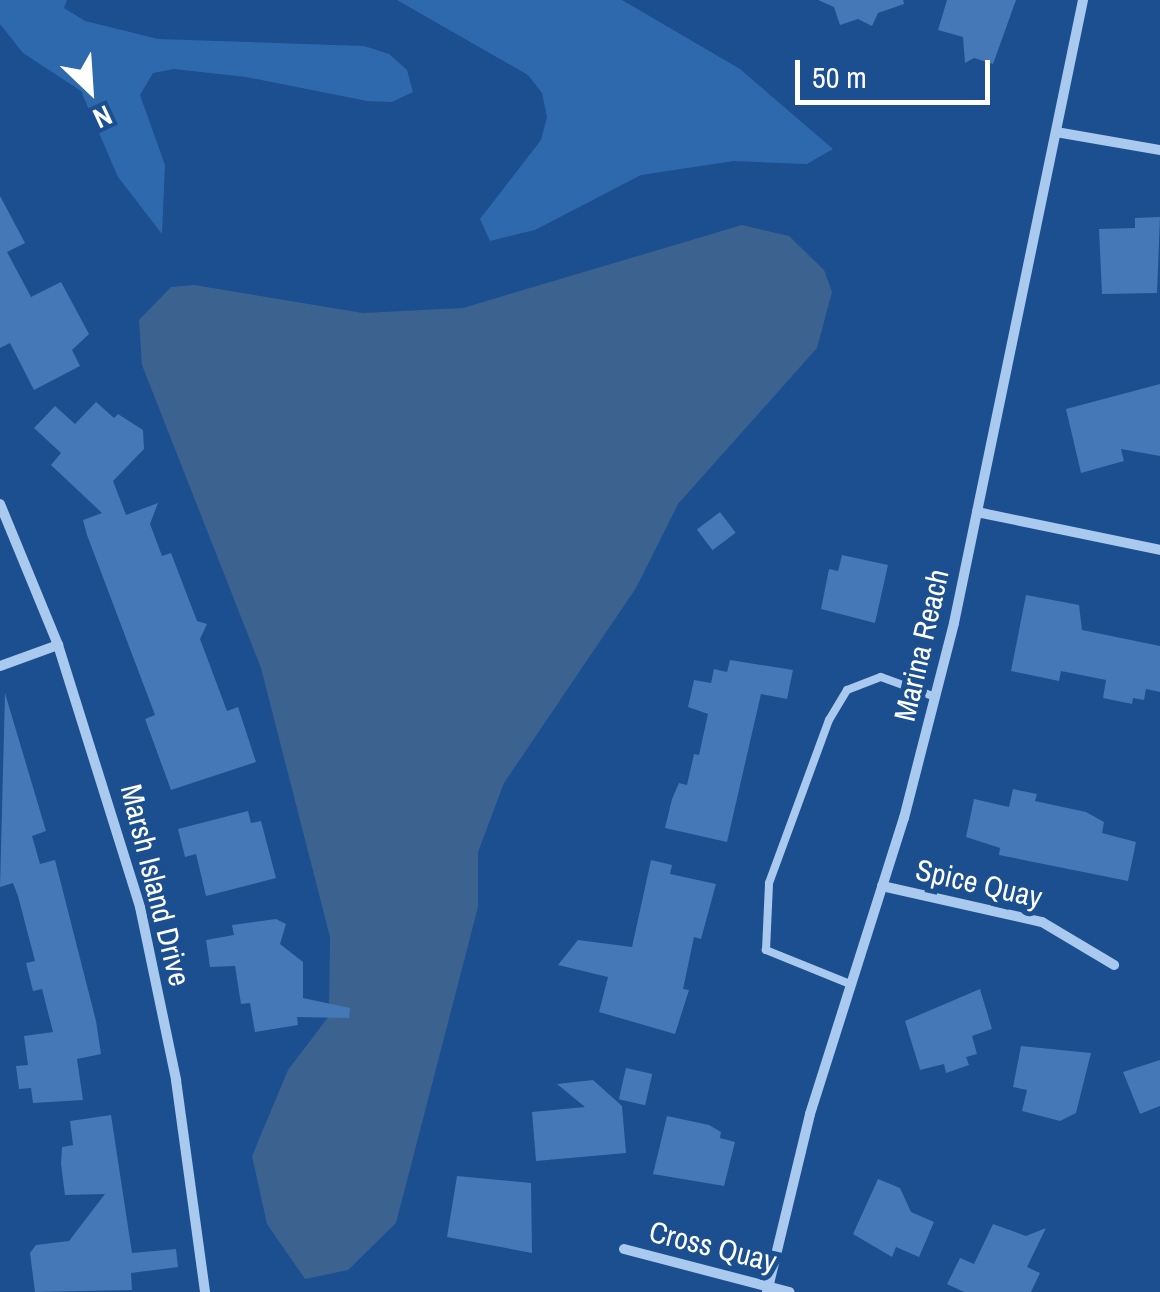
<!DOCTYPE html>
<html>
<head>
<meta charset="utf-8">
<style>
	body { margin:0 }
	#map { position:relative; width:1160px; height:1292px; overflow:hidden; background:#1b4f8f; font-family:"Archivo Narrow",sans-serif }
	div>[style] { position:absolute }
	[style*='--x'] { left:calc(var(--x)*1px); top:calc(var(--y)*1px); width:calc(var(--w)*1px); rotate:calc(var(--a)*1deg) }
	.green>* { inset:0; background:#2e69ad }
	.water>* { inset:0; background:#3c6290 }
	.building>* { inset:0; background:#4478b7; transform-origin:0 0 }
	.lane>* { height:8px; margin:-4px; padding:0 4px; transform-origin:4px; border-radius:4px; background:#a9c9ee }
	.street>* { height:10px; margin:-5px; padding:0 5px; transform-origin:5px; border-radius:5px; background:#a9c9ee }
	span { translate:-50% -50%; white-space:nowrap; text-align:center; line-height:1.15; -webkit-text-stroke:10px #1b4f8f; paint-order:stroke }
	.street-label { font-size:30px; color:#fff }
	.north { position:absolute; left:40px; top:40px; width:100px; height:100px; -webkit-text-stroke:8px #1b4f8f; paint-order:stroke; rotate:155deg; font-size:28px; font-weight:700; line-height:40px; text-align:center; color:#fff }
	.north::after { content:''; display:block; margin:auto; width:35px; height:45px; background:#fff; clip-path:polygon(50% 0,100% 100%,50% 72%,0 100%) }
	.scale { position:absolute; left:795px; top:60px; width:195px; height:45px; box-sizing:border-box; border:5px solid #fff; border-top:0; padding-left:12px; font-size:30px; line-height:35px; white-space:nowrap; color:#fff; -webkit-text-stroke:8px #1b4f8f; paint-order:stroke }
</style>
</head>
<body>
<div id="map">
	<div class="green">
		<i style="clip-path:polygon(0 0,67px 0,64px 8px,85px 21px,158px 39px,364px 46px,389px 54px,407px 70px,413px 92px,392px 102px,367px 101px,246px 77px,174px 69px,153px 73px,140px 95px,165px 165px,162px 234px,118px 177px,81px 91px,23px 53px,0 24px)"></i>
		<i style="clip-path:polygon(397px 0,622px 0,740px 69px,833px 149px,807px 164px,734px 161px,641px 175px,535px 230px,490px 241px,480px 219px,541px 140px,547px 117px,542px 93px,528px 75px)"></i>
	</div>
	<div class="water">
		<i style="clip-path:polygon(742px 225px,789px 236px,824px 270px,832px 292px,817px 348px,678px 504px,636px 588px,504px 783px,478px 852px,478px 907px,396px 1223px,348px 1270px,305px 1279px,267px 1224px,252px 1156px,288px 1070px,329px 1016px,330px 937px,261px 668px,142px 365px,139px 320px,171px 287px,194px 285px,363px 313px,463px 308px)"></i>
	</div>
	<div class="building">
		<i style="clip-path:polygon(818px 0,903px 0,904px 4px,878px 13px,872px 26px,858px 19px,840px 25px,834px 7px)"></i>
		<i style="clip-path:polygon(947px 0,1016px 0,993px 64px,974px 58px,965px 63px,963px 37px,938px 30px)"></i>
		<i style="clip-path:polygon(0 196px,25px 243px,7px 252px,31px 297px,61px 282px,89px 334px,72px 350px,80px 366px,34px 390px,10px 343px,0 348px)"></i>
		<i style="clip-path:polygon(1160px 217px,1157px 293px,1102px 294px,1099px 229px,1135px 228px,1135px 218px)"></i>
		<i style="clip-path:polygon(1160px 384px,1160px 456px,1121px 449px,1124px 461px,1081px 473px,1066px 409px)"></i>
		<i style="clip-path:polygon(96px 402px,114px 418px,118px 414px,143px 430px,144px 449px,113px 481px,126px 515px,158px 503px,150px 524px,162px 556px,171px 553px,197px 621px,207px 624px,200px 639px,227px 711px,238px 707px,256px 762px,171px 790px,145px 719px,155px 715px,87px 535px,83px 520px,102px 513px,51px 465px,61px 453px,34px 428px,55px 406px,75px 424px)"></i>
		<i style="left:720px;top:512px;width:26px;height:29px;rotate:53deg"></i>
		<i style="clip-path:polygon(842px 555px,888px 565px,875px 623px,821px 609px,829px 569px,838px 571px)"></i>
		<i style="clip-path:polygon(1026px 595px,1079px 605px,1082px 630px,1160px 646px,1160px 692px,1146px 689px,1144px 700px,1133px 698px,1132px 704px,1103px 698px,1106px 680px,1061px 671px,1059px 681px,1011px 671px)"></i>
		<i style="clip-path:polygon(730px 660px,793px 670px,787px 699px,761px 694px,727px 842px,665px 828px,672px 799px,679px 783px,687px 785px,694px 754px,699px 755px,708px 714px,688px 707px,694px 680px,711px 683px,714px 669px,727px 672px)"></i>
		<i style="clip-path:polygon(5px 693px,46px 831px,32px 836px,40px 864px,55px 860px,96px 1021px,101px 1054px,77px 1059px,83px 1100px,33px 1103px,31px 1088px,19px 1089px,16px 1066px,28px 1065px,24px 1036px,53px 1032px,42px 989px,33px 991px,26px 963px,35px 961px,18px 896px,13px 883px,0 887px)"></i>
		<i style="clip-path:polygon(1013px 789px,1037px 794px,1035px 801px,1086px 812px,1104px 822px,1102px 833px,1136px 842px,1128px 881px,999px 855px,1000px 848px,966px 837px,974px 799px,1009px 807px)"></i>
		<i style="clip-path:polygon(248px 811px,251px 823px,261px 821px,276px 878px,206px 896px,196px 854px,185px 857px,178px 829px)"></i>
		<i style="clip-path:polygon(651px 860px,672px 865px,670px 874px,716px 884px,701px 939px,694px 937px,683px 989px,689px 990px,675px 1034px,599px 1012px,608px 977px,558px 965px,578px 940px,632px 947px)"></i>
		<i style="clip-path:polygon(276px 919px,286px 924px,280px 944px,303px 962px,303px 998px,350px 1008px,349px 1018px,297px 1017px,298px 1025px,255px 1032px,250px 1003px,241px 1004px,235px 966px,210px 967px,206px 940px,234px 935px,232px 925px)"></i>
		<i style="clip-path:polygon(980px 989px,992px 1029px,972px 1036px,977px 1054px,966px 1057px,969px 1065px,946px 1073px,944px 1064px,920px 1070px,905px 1021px)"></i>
		<i style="clip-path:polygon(1021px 1046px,1091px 1053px,1076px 1113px,1060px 1121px,1022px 1111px,1027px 1090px,1013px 1087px)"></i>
		<i style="clip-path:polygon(1160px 1060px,1160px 1106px,1140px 1114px,1123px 1072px)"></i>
		<i style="left:626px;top:1068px;width:27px;height:32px;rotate:13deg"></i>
		<i style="clip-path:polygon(593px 1080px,622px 1106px,626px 1153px,536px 1161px,532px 1112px,585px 1107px,557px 1084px)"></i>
		<i style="clip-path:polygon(111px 1115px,132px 1253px,176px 1249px,178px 1267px,131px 1273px,132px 1290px,35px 1292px,30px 1253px,36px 1245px,69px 1241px,105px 1194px,65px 1195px,61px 1164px,62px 1147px,73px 1145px,70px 1121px)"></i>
		<i style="clip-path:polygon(667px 1116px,709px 1125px,721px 1132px,720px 1138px,735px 1142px,724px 1186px,653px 1174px)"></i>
		<i style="clip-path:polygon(457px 1176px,531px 1183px,532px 1253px,447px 1237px)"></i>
		<i style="clip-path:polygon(878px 1179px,900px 1188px,911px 1212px,934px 1222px,919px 1257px,896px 1247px,892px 1257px,853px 1234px)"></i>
		<i style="clip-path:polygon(993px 1224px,1026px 1236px,1046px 1228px,1027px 1267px,1040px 1273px,1031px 1292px,964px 1292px,947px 1284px,960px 1258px,974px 1264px)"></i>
	</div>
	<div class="lane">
		<i style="--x:850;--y:984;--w:91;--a:-158"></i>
		<i style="--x:766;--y:950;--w:67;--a:-87.4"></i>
		<i style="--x:769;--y:883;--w:174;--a:-69.8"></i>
		<i style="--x:829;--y:720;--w:35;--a:-59"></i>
		<i style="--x:847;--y:690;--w:36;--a:-21"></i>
		<i style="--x:881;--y:677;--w:58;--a:20.3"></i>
	</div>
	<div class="street">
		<i style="--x:1056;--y:132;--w:106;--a:9.8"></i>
		<i style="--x:0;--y:504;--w:152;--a:67.6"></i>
		<i style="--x:58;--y:645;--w:275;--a:72.6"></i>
		<i style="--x:140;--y:907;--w:177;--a:78.2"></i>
		<i style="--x:176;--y:1080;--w:214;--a:82.2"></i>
		<i style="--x:977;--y:512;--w:187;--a:11.7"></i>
		<i style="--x:0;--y:666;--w:62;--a:-19.9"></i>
		<i style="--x:882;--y:886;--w:164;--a:12.7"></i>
		<i style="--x:1042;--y:922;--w:84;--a:30.8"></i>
		<i style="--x:624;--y:1249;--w:171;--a:14.6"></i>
		<i style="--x:767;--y:1292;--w:183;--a:-76.4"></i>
		<i style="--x:810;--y:1114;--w:311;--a:-72.4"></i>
		<i style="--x:904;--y:818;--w:201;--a:-75.6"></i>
		<i style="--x:954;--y:623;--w:636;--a:-78.3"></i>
	</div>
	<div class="street-label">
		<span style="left:921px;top:645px;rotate:-77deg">Marina Reach</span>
		<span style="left:979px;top:883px;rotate:13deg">Spice Quay</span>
		<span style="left:156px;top:885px;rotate:76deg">Marsh Island Drive</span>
		<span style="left:713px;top:1246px;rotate:14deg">Cross Quay</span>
	</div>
	<div class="north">N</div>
	<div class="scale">50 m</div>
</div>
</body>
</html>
